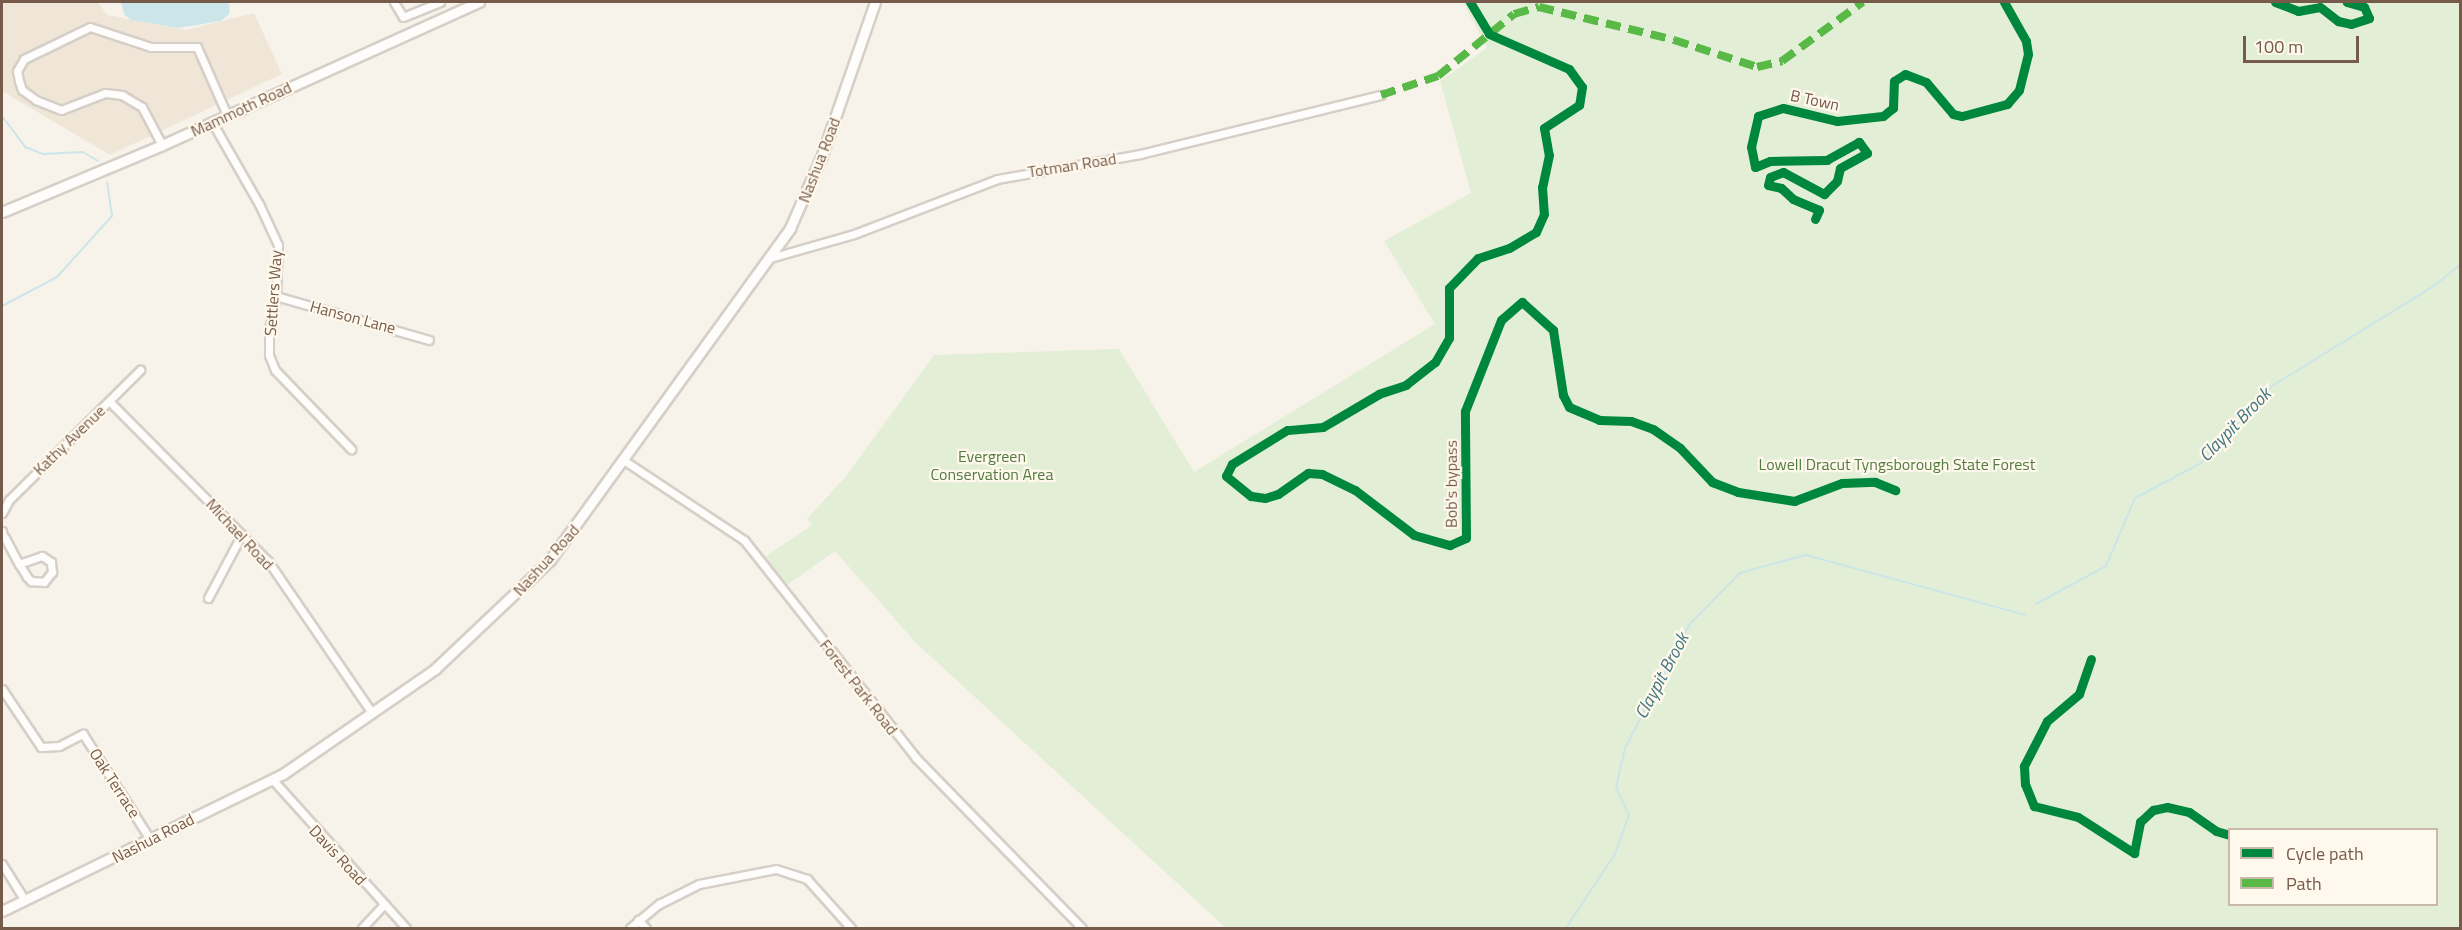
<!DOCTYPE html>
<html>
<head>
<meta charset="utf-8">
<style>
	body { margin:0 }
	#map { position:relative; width:2462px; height:930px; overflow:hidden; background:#f7f3eb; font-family:"Titillium Web",sans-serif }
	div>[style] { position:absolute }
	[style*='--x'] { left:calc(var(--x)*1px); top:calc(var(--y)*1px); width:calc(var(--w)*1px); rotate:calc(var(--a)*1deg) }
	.residential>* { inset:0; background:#f0e6d8 }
	.green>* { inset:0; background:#e3eed6 }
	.water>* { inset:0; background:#cce5e8 }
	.stream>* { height:2px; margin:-1px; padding:0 1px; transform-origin:1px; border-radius:1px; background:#cce5e8 }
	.roads { filter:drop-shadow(2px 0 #d6cfc8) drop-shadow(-2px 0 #d6cfc8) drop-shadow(0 2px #d6cfc8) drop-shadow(0 -2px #d6cfc8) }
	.street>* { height:7px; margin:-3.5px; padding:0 3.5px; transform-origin:3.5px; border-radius:3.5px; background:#fefdfc }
	.secondary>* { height:9px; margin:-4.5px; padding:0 4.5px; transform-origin:4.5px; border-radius:4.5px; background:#fefdfc }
	.quiet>* { height:8px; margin-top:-4px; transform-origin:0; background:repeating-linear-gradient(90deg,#58b947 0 15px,transparent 0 23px) }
	.cycleway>* { height:9px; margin:-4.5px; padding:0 4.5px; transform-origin:4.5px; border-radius:4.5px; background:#00873e }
	span { translate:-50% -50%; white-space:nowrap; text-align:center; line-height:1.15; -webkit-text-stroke:4.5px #fff8ec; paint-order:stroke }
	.street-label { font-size:16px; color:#765a4a }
	.park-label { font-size:16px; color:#537c42 }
	.water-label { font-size:18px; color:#417783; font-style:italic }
	.frame { position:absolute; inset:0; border:3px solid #765a4a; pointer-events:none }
	.legend { position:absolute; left:2228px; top:828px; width:210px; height:78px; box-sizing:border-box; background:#fff8ec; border:2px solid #c8b9ab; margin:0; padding:8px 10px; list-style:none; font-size:18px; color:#765a4a }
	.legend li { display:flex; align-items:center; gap:12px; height:30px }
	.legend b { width:30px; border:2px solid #c8b9ab }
	.scale { position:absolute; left:2243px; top:36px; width:116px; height:27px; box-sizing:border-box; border:3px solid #765a4a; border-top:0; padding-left:8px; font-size:18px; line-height:21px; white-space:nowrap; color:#765a4a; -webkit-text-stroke:4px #fff8ec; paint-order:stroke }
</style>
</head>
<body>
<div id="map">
	<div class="residential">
		<i style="clip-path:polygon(2px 2px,98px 2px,107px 15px,186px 30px,254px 13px,282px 74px,110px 155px,2px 91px)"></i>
	</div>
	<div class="green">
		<i style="clip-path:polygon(evenodd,1463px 2px,2460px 2px,2460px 928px,1226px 928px,915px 642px,835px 551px,787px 585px,765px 557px,812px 525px,807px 519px,847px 475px,934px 355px,1119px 349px,1194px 472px,1435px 324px,1384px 241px,1471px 193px,1440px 81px,1487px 48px,1463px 2px,2230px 830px,2436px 830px,2436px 904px,2230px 904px,2230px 830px)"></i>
	</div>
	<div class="water">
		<i style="clip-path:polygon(121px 2px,227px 2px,230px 5px,229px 14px,221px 21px,178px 28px,131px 20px,124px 14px)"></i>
	</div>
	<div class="stream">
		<i style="--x:2;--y:116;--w:39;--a:53"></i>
		<i style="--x:25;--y:147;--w:19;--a:21"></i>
		<i style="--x:43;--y:154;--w:40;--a:-2.9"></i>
		<i style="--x:83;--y:152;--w:17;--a:31"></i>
		<i style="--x:2;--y:306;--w:62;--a:-27.8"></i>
		<i style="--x:57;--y:277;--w:82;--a:-48"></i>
		<i style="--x:112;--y:216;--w:34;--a:-98"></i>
		<i style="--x:2036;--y:604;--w:80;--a:-28.5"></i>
		<i style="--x:2106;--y:566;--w:74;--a:-66.9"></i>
		<i style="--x:2135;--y:498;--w:75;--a:-27.9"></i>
		<i style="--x:2201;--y:463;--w:105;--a:-47.3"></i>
		<i style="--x:2272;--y:386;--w:190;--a:-31.7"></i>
		<i style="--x:2434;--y:286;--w:33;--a:-39"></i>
		<i style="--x:1566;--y:928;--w:89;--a:-56.5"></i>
		<i style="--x:1615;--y:854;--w:41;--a:-70.3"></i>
		<i style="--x:1629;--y:815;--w:31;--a:-115"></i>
		<i style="--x:1616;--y:787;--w:40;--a:-77"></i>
		<i style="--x:1625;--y:748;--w:139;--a:-62.5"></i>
		<i style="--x:1689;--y:625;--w:73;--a:-45.6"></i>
		<i style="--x:1740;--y:573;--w:68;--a:-15.3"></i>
		<i style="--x:1806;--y:555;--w:227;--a:15.3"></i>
	</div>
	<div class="roads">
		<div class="street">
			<i style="--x:394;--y:2;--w:17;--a:59"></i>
			<i style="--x:403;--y:17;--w:40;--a:-22"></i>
			<i style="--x:212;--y:122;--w:95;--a:60.2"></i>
			<i style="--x:259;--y:204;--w:45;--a:65.1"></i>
			<i style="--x:278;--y:245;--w:51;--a:92.2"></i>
			<i style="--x:276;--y:296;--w:34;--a:102"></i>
			<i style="--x:269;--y:329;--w:26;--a:90"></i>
			<i style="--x:269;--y:355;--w:16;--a:68"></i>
			<i style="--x:275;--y:370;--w:110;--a:46.1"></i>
			<i style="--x:162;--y:145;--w:43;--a:-117.8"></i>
			<i style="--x:142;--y:107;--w:23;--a:-149"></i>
			<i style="--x:122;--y:95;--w:17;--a:-173"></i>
			<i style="--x:105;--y:93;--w:47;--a:158.9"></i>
			<i style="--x:61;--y:110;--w:27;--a:-158"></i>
			<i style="--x:36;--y:100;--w:17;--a:-144"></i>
			<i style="--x:22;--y:90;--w:9;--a:-108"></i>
			<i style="--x:19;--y:81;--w:10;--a:-101"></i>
			<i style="--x:17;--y:71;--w:14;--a:-60"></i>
			<i style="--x:24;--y:59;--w:73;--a:-25.9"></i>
			<i style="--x:90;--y:27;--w:64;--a:18.2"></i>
			<i style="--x:151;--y:47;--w:46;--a:0"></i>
			<i style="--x:197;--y:47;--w:74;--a:66.2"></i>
			<i style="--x:770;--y:258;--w:87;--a:-15.9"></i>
			<i style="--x:854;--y:234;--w:153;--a:-21"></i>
			<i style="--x:997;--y:179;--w:145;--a:-9.9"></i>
			<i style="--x:1140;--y:154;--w:248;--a:-13.8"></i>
			<i style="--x:276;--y:296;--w:159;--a:16"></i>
			<i style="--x:109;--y:401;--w:226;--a:45.2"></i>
			<i style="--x:268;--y:561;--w:184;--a:55.6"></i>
			<i style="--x:625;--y:461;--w:143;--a:33.6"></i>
			<i style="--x:744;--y:540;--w:278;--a:51.7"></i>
			<i style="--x:916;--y:758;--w:238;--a:45.7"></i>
			<i style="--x:2;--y:513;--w:15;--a:-62"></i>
			<i style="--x:9;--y:500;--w:185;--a:-44.8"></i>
			<i style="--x:2;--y:531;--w:5;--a:79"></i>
			<i style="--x:3;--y:536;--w:3;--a:45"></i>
			<i style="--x:5;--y:538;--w:30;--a:62"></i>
			<i style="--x:19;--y:564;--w:15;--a:58"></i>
			<i style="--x:27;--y:577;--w:6;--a:45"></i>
			<i style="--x:31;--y:581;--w:13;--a:4"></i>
			<i style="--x:44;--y:582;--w:13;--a:-51"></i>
			<i style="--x:52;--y:572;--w:10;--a:-96"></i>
			<i style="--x:51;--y:562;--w:11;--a:-146"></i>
			<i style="--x:42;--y:556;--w:24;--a:161"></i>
			<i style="--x:208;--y:598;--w:72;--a:-62"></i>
			<i style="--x:2;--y:689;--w:70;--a:56.1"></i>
			<i style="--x:41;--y:747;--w:18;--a:-3"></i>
			<i style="--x:59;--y:746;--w:27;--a:-27"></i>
			<i style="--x:83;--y:734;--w:125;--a:57.5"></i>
			<i style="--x:272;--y:779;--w:200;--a:48"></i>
			<i style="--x:2;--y:864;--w:41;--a:57.8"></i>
			<i style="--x:638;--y:920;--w:11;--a:45"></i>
			<i style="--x:362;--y:928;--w:33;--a:-47"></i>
			<i style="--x:630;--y:928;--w:38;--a:-40"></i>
			<i style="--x:659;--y:904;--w:45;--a:-26.6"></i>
			<i style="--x:699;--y:884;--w:78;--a:-11"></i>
			<i style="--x:776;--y:869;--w:33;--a:18"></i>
			<i style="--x:807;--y:879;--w:66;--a:48.1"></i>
		</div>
		<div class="secondary">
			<i style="--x:2;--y:212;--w:173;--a:-22.7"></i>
			<i style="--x:162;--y:145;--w:348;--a:-24.3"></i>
			<i style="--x:2;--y:911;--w:313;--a:-26"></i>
			<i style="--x:283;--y:774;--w:185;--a:-34.6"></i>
			<i style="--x:435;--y:669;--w:158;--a:-43.5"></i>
			<i style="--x:550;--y:560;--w:410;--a:-54.1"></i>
			<i style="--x:790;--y:228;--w:80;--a:-66.3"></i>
			<i style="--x:822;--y:155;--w:162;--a:-70.9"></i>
		</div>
	</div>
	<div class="quiet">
		<i style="--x:1381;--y:95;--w:60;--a:-18.4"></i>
		<i style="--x:1438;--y:76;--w:98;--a:-39.2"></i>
		<i style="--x:1514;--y:14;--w:26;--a:-16"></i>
		<i style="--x:1539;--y:7;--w:139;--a:13.7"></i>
		<i style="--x:1674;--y:40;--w:87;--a:18"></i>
		<i style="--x:1757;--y:67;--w:26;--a:-13"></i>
		<i style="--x:1782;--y:61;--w:100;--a:-36.1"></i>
	</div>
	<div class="cycleway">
		<i style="--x:1470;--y:2;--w:37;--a:59"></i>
		<i style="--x:1489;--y:34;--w:87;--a:23.6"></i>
		<i style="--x:1569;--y:69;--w:22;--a:54"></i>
		<i style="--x:1582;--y:87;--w:18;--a:99"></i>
		<i style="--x:1579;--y:105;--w:42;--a:146.7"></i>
		<i style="--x:1544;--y:128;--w:27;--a:80"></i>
		<i style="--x:1549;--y:155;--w:33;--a:102"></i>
		<i style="--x:1542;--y:187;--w:27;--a:86"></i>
		<i style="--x:1544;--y:214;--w:20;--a:114"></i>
		<i style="--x:1536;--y:232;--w:31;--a:149"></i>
		<i style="--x:1509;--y:248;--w:33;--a:162"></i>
		<i style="--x:1478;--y:258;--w:42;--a:134"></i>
		<i style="--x:1449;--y:288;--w:50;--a:90"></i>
		<i style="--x:1449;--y:338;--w:28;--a:120"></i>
		<i style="--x:1435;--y:362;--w:37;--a:142"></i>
		<i style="--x:1406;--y:385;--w:28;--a:162"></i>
		<i style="--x:1379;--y:394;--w:65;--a:149.5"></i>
		<i style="--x:1323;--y:427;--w:36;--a:175"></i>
		<i style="--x:1287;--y:430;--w:65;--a:148.3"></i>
		<i style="--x:1232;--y:464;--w:13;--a:117"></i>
		<i style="--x:1226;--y:476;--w:32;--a:39"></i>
		<i style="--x:1251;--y:496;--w:14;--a:8"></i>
		<i style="--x:1265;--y:498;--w:14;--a:-17"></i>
		<i style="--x:1278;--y:494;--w:37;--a:-35"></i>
		<i style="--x:1308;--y:473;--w:14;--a:4"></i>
		<i style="--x:1322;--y:474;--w:37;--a:26"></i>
		<i style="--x:1355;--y:490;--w:74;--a:37.3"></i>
		<i style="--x:1414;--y:535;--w:37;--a:16"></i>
		<i style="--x:1450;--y:545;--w:17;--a:-24"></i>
		<i style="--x:1466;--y:538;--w:127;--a:-90.5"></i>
		<i style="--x:1465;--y:411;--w:98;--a:-68.4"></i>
		<i style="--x:1501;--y:320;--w:28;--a:-41"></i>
		<i style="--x:1522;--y:302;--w:42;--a:42.1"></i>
		<i style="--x:1553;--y:330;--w:66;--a:81.3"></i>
		<i style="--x:1563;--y:395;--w:13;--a:63"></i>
		<i style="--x:1569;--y:407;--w:33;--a:23"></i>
		<i style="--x:1599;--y:420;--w:32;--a:2"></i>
		<i style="--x:1631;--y:421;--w:23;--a:20"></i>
		<i style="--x:1653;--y:429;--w:33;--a:35"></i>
		<i style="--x:1680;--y:448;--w:47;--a:46.7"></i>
		<i style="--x:1712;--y:482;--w:28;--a:21"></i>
		<i style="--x:1738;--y:492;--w:57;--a:9.1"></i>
		<i style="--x:1794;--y:501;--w:51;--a:-20.6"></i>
		<i style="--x:1842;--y:483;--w:33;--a:-2"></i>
		<i style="--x:1875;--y:482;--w:22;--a:22"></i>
		<i style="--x:2275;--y:2;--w:25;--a:21"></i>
		<i style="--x:2298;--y:11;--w:22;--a:-10"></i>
		<i style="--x:2320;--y:7;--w:23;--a:38"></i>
		<i style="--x:2338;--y:21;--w:13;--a:13"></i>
		<i style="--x:2351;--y:24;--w:19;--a:-18"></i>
		<i style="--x:2369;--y:18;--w:12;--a:-114"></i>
		<i style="--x:2364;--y:7;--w:18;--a:-164"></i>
		<i style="--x:1815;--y:219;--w:10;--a:-66"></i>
		<i style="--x:1819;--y:210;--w:28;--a:-157"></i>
		<i style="--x:1793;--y:199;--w:16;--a:-137"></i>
		<i style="--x:1781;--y:188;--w:13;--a:-167"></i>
		<i style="--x:1768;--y:185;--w:8;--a:-76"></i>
		<i style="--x:1770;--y:177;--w:14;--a:-21"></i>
		<i style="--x:1783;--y:172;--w:47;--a:28.2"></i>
		<i style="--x:1824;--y:194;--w:18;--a:-45"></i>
		<i style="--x:1837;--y:181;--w:13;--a:-77"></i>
		<i style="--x:1840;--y:168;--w:31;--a:-29"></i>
		<i style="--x:1867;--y:153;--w:14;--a:-126"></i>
		<i style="--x:1859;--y:142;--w:37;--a:151"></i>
		<i style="--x:1827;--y:160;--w:57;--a:179"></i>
		<i style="--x:1770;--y:161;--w:16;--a:158"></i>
		<i style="--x:1755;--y:167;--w:20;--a:-101"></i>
		<i style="--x:1751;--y:147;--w:32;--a:-77"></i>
		<i style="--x:1758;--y:116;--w:26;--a:-18"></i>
		<i style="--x:1783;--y:108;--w:56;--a:13.5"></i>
		<i style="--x:1837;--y:121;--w:46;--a:-6.2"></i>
		<i style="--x:1883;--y:116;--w:13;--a:-39"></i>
		<i style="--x:1893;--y:108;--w:27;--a:-88"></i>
		<i style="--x:1894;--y:81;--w:13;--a:-32"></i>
		<i style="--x:1905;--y:74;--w:22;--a:21"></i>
		<i style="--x:1926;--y:82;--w:42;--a:49.8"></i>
		<i style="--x:1953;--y:114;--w:9;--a:13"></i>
		<i style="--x:1962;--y:116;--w:47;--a:-14.9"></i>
		<i style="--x:2007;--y:104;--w:18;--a:-49"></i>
		<i style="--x:2019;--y:90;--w:37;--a:-76"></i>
		<i style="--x:2028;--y:54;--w:13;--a:-99"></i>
		<i style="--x:2026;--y:41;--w:45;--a:-119.4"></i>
		<i style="--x:2091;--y:659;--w:37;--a:109"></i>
		<i style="--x:2079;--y:694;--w:42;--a:139.8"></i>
		<i style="--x:2047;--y:721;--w:51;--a:117.1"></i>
		<i style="--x:2024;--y:766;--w:18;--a:87"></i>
		<i style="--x:2025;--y:784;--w:24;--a:68"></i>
		<i style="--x:2034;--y:806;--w:45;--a:14"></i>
		<i style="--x:2078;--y:817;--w:67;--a:32.7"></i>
		<i style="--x:2134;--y:853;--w:32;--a:-79"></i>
		<i style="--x:2140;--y:822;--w:18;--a:-43"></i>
		<i style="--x:2153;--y:810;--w:14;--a:-12"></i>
		<i style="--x:2167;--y:807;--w:23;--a:13"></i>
		<i style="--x:2189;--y:812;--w:33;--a:35"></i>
		<i style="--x:2216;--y:831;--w:15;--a:16"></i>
	</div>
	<div class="street-label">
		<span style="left:1815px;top:100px;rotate:12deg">B Town</span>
		<span style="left:241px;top:109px;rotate:-25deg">Mammoth Road</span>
		<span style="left:819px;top:160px;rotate:-69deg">Nashua Road</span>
		<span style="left:1072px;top:165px;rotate:-9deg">Totman Road</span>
		<span style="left:273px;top:293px;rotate:-86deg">Settlers Way</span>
		<span style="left:353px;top:317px;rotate:15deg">Hanson Lane</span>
		<span style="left:69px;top:440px;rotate:-44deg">Kathy Avenue</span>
		<span style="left:1451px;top:484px;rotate:-90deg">Bob's bypass</span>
		<span style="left:240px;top:534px;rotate:47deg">Michael Road</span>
		<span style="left:546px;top:560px;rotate:-48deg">Nashua Road</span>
		<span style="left:859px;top:687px;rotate:52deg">Forest Park Road</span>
		<span style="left:115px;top:783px;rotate:57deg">Oak Terrace</span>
		<span style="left:153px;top:838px;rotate:-27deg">Nashua Road</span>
		<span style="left:338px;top:855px;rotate:47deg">Davis Road</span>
	</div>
	<div class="park-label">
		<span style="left:992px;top:465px">Evergreen<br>Conservation Area</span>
		<span style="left:1897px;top:464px">Lowell Dracut Tyngsborough State Forest</span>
	</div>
	<div class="water-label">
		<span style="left:2235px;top:425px;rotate:-46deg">Claypit Brook</span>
		<span style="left:1662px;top:676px;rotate:-62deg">Claypit Brook</span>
	</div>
	<div class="frame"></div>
	<ul class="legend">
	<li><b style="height:8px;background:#00873e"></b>Cycle path</li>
	<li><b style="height:8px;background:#58b947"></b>Path</li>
	</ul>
	<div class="scale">100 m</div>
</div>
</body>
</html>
